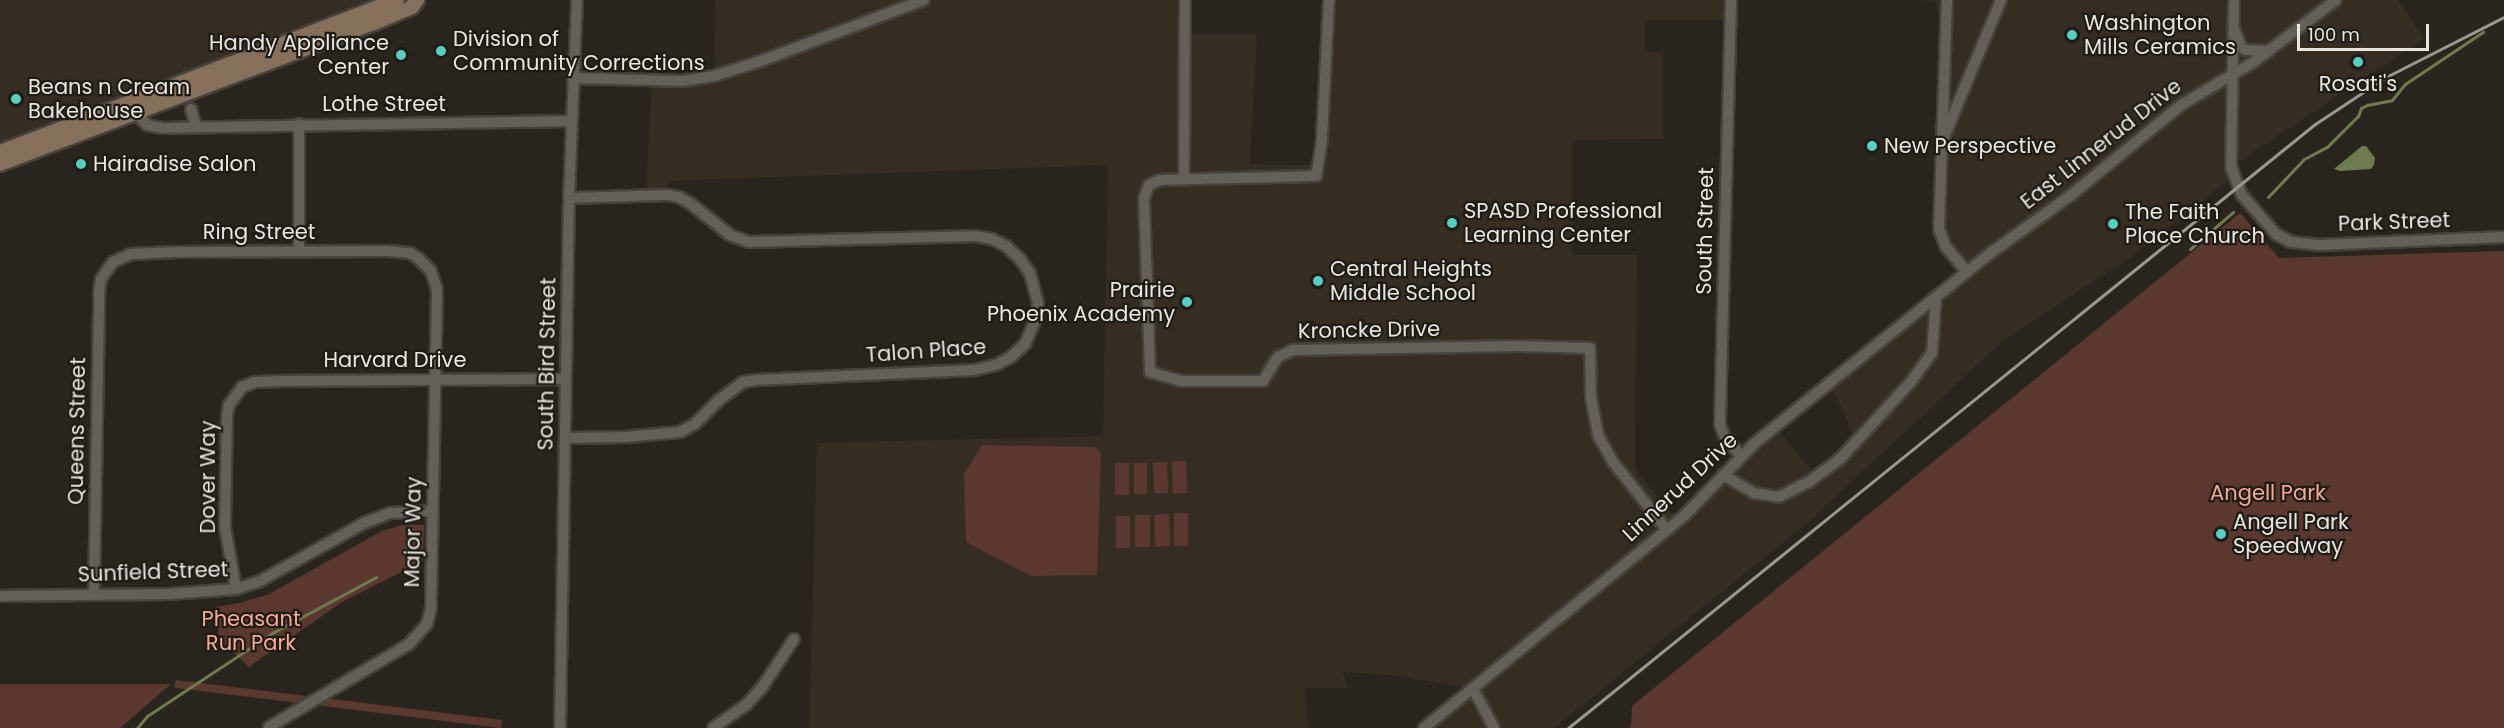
<!DOCTYPE html>
<html>
<head>
<meta charset="utf-8">
<style>
	body { margin:0 }
	#map { position:relative; width:2504px; height:728px; overflow:hidden; background:#29241e; font-family:Poppins,sans-serif }
	div>[style] { position:absolute }
	[style*='--x'] { left:calc(var(--x)*1px); top:calc(var(--y)*1px); width:calc(var(--w)*1px); rotate:calc(var(--a)*1deg) }
	.built>* { inset:0; background:#352d21 }
	.green>* { inset:0; background:#5b382f; transform-origin:0 0 }
	.water>* { inset:0; background:#6f7a4f }
	.stream>* { height:3px; margin:-1.5px; padding:0 1.5px; transform-origin:1.5px; border-radius:1.5px; background:#6f7a4f }
	.roads { filter:drop-shadow(2px 0 #45423c) drop-shadow(-2px 0 #45423c) drop-shadow(0 2px #45423c) drop-shadow(0 -2px #45423c) }
	.street>* { height:10px; margin:-5px; padding:0 5px; transform-origin:5px; border-radius:5px; background:#645f58 }
	.secondary>* { height:14px; margin:-7px; padding:0 7px; transform-origin:7px; border-radius:7px; background:#866f5b }
	.rail>* { height:3px; margin:-1.5px; padding:0 1.5px; transform-origin:1.5px; border-radius:1.5px; background:#9a9691 }
	.dots>* { width:16px; height:16px; translate:-50% -50%; box-sizing:border-box; border:3px solid #1f1b15; border-radius:50% }
	span { translate:-50% -50%; white-space:nowrap; text-align:center; line-height:1.15; -webkit-text-stroke:4.5px #1f1b15; paint-order:stroke }
	.poi-label { font-size:21px; color:#e9e6e2 }
	.left { translate:0 -50%; text-align:left }
	.right { translate:-100% -50%; text-align:right }
	.street-label { font-size:21px; color:#e9e6e2 }
	.park-label { font-size:21px; color:#f4a993 }
	.scale { position:absolute; left:2297px; top:24px; width:132px; height:27px; box-sizing:border-box; border:3px solid #e9e6e2; border-top:0; padding-left:8px; font-size:18px; line-height:21px; white-space:nowrap; color:#e9e6e2; -webkit-text-stroke:4px #1f1b15; paint-order:stroke }
</style>
</head>
<body>
<div id="map">
	<div class="built">
		<i style="clip-path:polygon(0 0,379px 0,0 144px)"></i>
		<i style="clip-path:polygon(715px 0,1186px 0,1186px 34px,1257px 34px,1250px 164px,1303px 165px,1318px 164px,1329px 0,1731px 0,1731px 20px,1645px 20px,1645px 52px,1663px 52px,1663px 139px,1572px 140px,1572px 255px,1637px 255px,1635px 469px,1678px 521px,1775px 427px,1817px 476px,1857px 443px,1830px 383px,1966px 272px,1942px 239px,1946px 30px,1935px 2px,1917px 0,2398px 0,2424px 38px,2231px 167px,2233px 177px,2127px 260px,2005px 339px,1806px 524px,1554px 728px,1424px 728px,1472px 689px,1401px 676px,1343px 672px,1348px 688px,1305px 688px,1309px 728px,809px 728px,817px 443px,1103px 436px,1108px 165px,667px 181px,667px 195px,646px 195px,652px 80px,714px 76px)"></i>
	</div>
	<div class="green">
		<i style="clip-path:polygon(2240px 213px,2279px 258px,2504px 251px,2504px 728px,1631px 728px,1632px 706px)"></i>
		<i style="clip-path:polygon(982px 445px,1095px 447px,1101px 453px,1097px 575px,1031px 576px,966px 542px,964px 474px)"></i>
		<i style="left:1186px;top:461px;width:32px;height:14px;rotate:88deg"></i>
		<i style="left:1167px;top:462px;width:31px;height:14px;rotate:88deg"></i>
		<i style="left:1115px;top:463px;width:14px;height:32px"></i>
		<i style="left:1134px;top:463px;width:13px;height:31px"></i>
		<i style="left:1174px;top:513px;width:14px;height:33px"></i>
		<i style="left:1169px;top:514px;width:32px;height:15px;rotate:88deg"></i>
		<i style="left:1135px;top:515px;width:15px;height:32px"></i>
		<i style="left:1116px;top:516px;width:14px;height:32px"></i>
		<i style="clip-path:polygon(402px 525px,424px 525px,423px 561px,342px 602px,249px 667px,219px 639px,216px 607px,240px 603px,269px 594px,382px 531px)"></i>
		<i style="clip-path:polygon(0 684px,171px 684px,120px 728px,0 728px)"></i>
		<i style="left:502px;top:720px;width:8px;height:329px;rotate:97deg"></i>
	</div>
	<div class="water">
		<i style="clip-path:polygon(2362px 146px,2366px 146px,2375px 158px,2374px 165px,2371px 169px,2340px 171px,2334px 169px)"></i>
	</div>
	<div class="stream">
		<i style="--x:2268;--y:197;--w:52;--a:-46.5"></i>
		<i style="--x:2304;--y:159;--w:27;--a:-28"></i>
		<i style="--x:2328;--y:146;--w:42;--a:-45"></i>
		<i style="--x:2358;--y:116;--w:9;--a:-69"></i>
		<i style="--x:2361;--y:108;--w:7;--a:-27"></i>
		<i style="--x:2367;--y:105;--w:25;--a:-11"></i>
		<i style="--x:2392;--y:100;--w:21;--a:-51"></i>
		<i style="--x:2405;--y:84;--w:94;--a:-33.7"></i>
		<i style="--x:2190;--y:249;--w:57;--a:-40.7"></i>
		<i style="--x:137;--y:728;--w:16;--a:-50"></i>
		<i style="--x:147;--y:716;--w:152;--a:-33.5"></i>
		<i style="--x:274;--y:632;--w:116;--a:-28.3"></i>
	</div>
	<div class="roads">
		<div class="street">
			<i style="--x:1329;--y:0;--w:140;--a:92.9"></i>
			<i style="--x:1322;--y:140;--w:36;--a:99"></i>
			<i style="--x:1316;--y:176;--w:156;--a:178.5"></i>
			<i style="--x:1160;--y:180;--w:12;--a:156"></i>
			<i style="--x:1149;--y:185;--w:14;--a:111"></i>
			<i style="--x:1144;--y:198;--w:174;--a:88"></i>
			<i style="--x:1150;--y:372;--w:33;--a:16"></i>
			<i style="--x:1182;--y:381;--w:81;--a:0"></i>
			<i style="--x:1263;--y:381;--w:28;--a:-58"></i>
			<i style="--x:1278;--y:357;--w:17;--a:-25"></i>
			<i style="--x:1293;--y:350;--w:225;--a:-1"></i>
			<i style="--x:1518;--y:346;--w:72;--a:1.6"></i>
			<i style="--x:1590;--y:348;--w:50;--a:88.9"></i>
			<i style="--x:1591;--y:398;--w:38;--a:79"></i>
			<i style="--x:1598;--y:435;--w:31;--a:61"></i>
			<i style="--x:1613;--y:462;--w:87;--a:51.5"></i>
			<i style="--x:1731;--y:0;--w:425;--a:91.5"></i>
			<i style="--x:1720;--y:425;--w:16;--a:68"></i>
			<i style="--x:1726;--y:440;--w:21;--a:45"></i>
			<i style="--x:1947;--y:0;--w:229;--a:92"></i>
			<i style="--x:1939;--y:229;--w:19;--a:69"></i>
			<i style="--x:1946;--y:247;--w:33;--a:50"></i>
			<i style="--x:2234;--y:0;--w:167;--a:91"></i>
			<i style="--x:2231;--y:167;--w:30;--a:69"></i>
			<i style="--x:2242;--y:195;--w:52;--a:48.9"></i>
			<i style="--x:2276;--y:234;--w:17;--a:28"></i>
			<i style="--x:2291;--y:242;--w:27;--a:6"></i>
			<i style="--x:2318;--y:245;--w:186;--a:-2.5"></i>
			<i style="--x:2235;--y:31;--w:17;--a:69"></i>
			<i style="--x:2241;--y:47;--w:6;--a:31"></i>
			<i style="--x:2246;--y:50;--w:21;--a:3"></i>
			<i style="--x:573;--y:78;--w:109;--a:1.6"></i>
			<i style="--x:682;--y:81;--w:32;--a:-9"></i>
			<i style="--x:714;--y:76;--w:46;--a:-17.7"></i>
			<i style="--x:758;--y:62;--w:177;--a:-20.5"></i>
			<i style="--x:191;--y:109;--w:18;--a:74"></i>
			<i style="--x:136;--y:113;--w:16;--a:47"></i>
			<i style="--x:147;--y:125;--w:16;--a:11"></i>
			<i style="--x:163;--y:128;--w:408;--a:-1"></i>
			<i style="--x:1944;--y:137;--w:148;--a:-67.4"></i>
			<i style="--x:1184;--y:178;--w:178;--a:-89.7"></i>
			<i style="--x:299;--y:251;--w:127;--a:-90"></i>
			<i style="--x:565;--y:438;--w:60;--a:-1"></i>
			<i style="--x:625;--y:437;--w:55;--a:-5.2"></i>
			<i style="--x:680;--y:432;--w:17;--a:-28"></i>
			<i style="--x:695;--y:424;--w:34;--a:-45"></i>
			<i style="--x:719;--y:400;--w:30;--a:-37"></i>
			<i style="--x:743;--y:382;--w:13;--a:-9"></i>
			<i style="--x:756;--y:380;--w:218;--a:-2.6"></i>
			<i style="--x:974;--y:370;--w:23;--a:-13"></i>
			<i style="--x:996;--y:365;--w:18;--a:-29"></i>
			<i style="--x:1012;--y:356;--w:18;--a:-43"></i>
			<i style="--x:1025;--y:344;--w:22;--a:-66"></i>
			<i style="--x:1034;--y:324;--w:21;--a:-79"></i>
			<i style="--x:1038;--y:303;--w:31;--a:-105"></i>
			<i style="--x:1030;--y:273;--w:17;--a:-126"></i>
			<i style="--x:1020;--y:259;--w:19;--a:-137"></i>
			<i style="--x:1006;--y:246;--w:16;--a:-153"></i>
			<i style="--x:992;--y:239;--w:17;--a:-170"></i>
			<i style="--x:975;--y:236;--w:226;--a:178.5"></i>
			<i style="--x:749;--y:242;--w:20;--a:-160"></i>
			<i style="--x:730;--y:235;--w:50;--a:-141.5"></i>
			<i style="--x:691;--y:204;--w:14;--a:-150"></i>
			<i style="--x:679;--y:197;--w:12;--a:-171"></i>
			<i style="--x:667;--y:195;--w:98;--a:178.2"></i>
			<i style="--x:1723;--y:475;--w:36;--a:30"></i>
			<i style="--x:1754;--y:493;--w:25;--a:9"></i>
			<i style="--x:1779;--y:497;--w:34;--a:-27"></i>
			<i style="--x:1809;--y:482;--w:39;--a:-37"></i>
			<i style="--x:1840;--y:459;--w:103;--a:-47.4"></i>
			<i style="--x:1910;--y:383;--w:37;--a:-54"></i>
			<i style="--x:1932;--y:353;--w:55;--a:-85.8"></i>
			<i style="--x:236;--y:589;--w:63;--a:-100.1"></i>
			<i style="--x:225;--y:527;--w:112;--a:-89"></i>
			<i style="--x:227;--y:415;--w:10;--a:-79"></i>
			<i style="--x:229;--y:405;--w:22;--a:-54"></i>
			<i style="--x:242;--y:387;--w:14;--a:-21"></i>
			<i style="--x:255;--y:382;--w:24;--a:-2"></i>
			<i style="--x:279;--y:381;--w:287;--a:-0.4"></i>
			<i style="--x:94;--y:594;--w:301;--a:-89"></i>
			<i style="--x:99;--y:293;--w:14;--a:-82"></i>
			<i style="--x:101;--y:279;--w:21;--a:-55"></i>
			<i style="--x:113;--y:262;--w:20;--a:-24"></i>
			<i style="--x:131;--y:254;--w:44;--a:-2.6"></i>
			<i style="--x:175;--y:252;--w:212;--a:-0.3"></i>
			<i style="--x:387;--y:251;--w:23;--a:5"></i>
			<i style="--x:410;--y:253;--w:9;--a:32"></i>
			<i style="--x:418;--y:258;--w:18;--a:45"></i>
			<i style="--x:431;--y:271;--w:20;--a:72"></i>
			<i style="--x:437;--y:290;--w:318;--a:91.1"></i>
			<i style="--x:431;--y:608;--w:16;--a:104"></i>
			<i style="--x:427;--y:624;--w:27;--a:132"></i>
			<i style="--x:409;--y:644;--w:163;--a:149.3"></i>
			<i style="--x:0;--y:596;--w:170;--a:-0.7"></i>
			<i style="--x:170;--y:594;--w:66;--a:-4.3"></i>
			<i style="--x:236;--y:589;--w:25;--a:-18"></i>
			<i style="--x:260;--y:581;--w:119;--a:-29.1"></i>
			<i style="--x:364;--y:523;--w:28;--a:-21"></i>
			<i style="--x:390;--y:513;--w:43;--a:-2.7"></i>
			<i style="--x:1473;--y:689;--w:44;--a:61.7"></i>
			<i style="--x:560;--y:728;--w:530;--a:-89.03"></i>
			<i style="--x:569;--y:198;--w:198;--a:-87.7"></i>
			<i style="--x:713;--y:728;--w:42;--a:-35.2"></i>
			<i style="--x:747;--y:704;--w:24;--a:-48"></i>
			<i style="--x:763;--y:686;--w:56;--a:-56.6"></i>
			<i style="--x:1424;--y:728;--w:337;--a:-39.2"></i>
			<i style="--x:1685;--y:515;--w:100;--a:-45.8"></i>
			<i style="--x:1755;--y:443;--w:304;--a:-38.9"></i>
			<i style="--x:1992;--y:252;--w:96;--a:-35.7"></i>
			<i style="--x:2070;--y:196;--w:144;--a:-39.3"></i>
			<i style="--x:2181;--y:105;--w:86;--a:-30.7"></i>
			<i style="--x:2255;--y:61;--w:101;--a:-37"></i>
		</div>
		<div class="secondary">
			<i style="--x:0;--y:152;--w:425;--a:-21"></i>
			<i style="--x:0;--y:164;--w:400;--a:-20.7"></i>
			<i style="--x:374;--y:23;--w:41;--a:-22.8"></i>
			<i style="--x:412;--y:7;--w:9;--a:-54"></i>
		</div>
	</div>
	<div class="rail">
		<i style="--x:1568;--y:728;--w:961;--a:-38.96"></i>
		<i style="--x:2315;--y:124;--w:85;--a:-33.5"></i>
		<i style="--x:2386;--y:77;--w:132;--a:-27"></i>
	</div>
	<div class="dots">
		<i style="left:2072px;top:35px;background:#58cec0"></i>
		<i style="left:441px;top:51px;background:#58cec0"></i>
		<i style="left:401px;top:55px;background:#58cec0"></i>
		<i style="left:2358px;top:62px;background:#58cec0"></i>
		<i style="left:16px;top:99px;background:#58cec0"></i>
		<i style="left:1872px;top:146px;background:#58cec0"></i>
		<i style="left:81px;top:164px;background:#58cec0"></i>
		<i style="left:1452px;top:223px;background:#58cec0"></i>
		<i style="left:2113px;top:224px;background:#58cec0"></i>
		<i style="left:1318px;top:281px;background:#58cec0"></i>
		<i style="left:1187px;top:302px;background:#58cec0"></i>
		<i style="left:2221px;top:534px;background:#58cec0"></i>
	</div>
	<div class="poi-label">
		<span class="left" style="left:2084px;top:35px">Washington<br>Mills Ceramics</span>
		<span class="left" style="left:453px;top:51px">Division of<br>Community Corrections</span>
		<span class="right" style="left:389px;top:55px">Handy Appliance<br>Center</span>
		<span style="left:2358px;top:84px">Rosati's</span>
		<span class="left" style="left:28px;top:99px">Beans n Cream<br>Bakehouse</span>
		<span class="left" style="left:1884px;top:146px">New Perspective</span>
		<span class="left" style="left:93px;top:164px">Hairadise Salon</span>
		<span class="left" style="left:1464px;top:223px">SPASD Professional<br>Learning Center</span>
		<span class="left" style="left:2125px;top:224px">The Faith<br>Place Church</span>
		<span class="left" style="left:1330px;top:281px">Central Heights<br>Middle School</span>
		<span class="right" style="left:1175px;top:302px">Prairie<br>Phoenix Academy</span>
		<span class="left" style="left:2233px;top:534px">Angell Park<br>Speedway</span>
	</div>
	<div class="street-label">
		<span style="left:384px;top:104px">Lothe Street</span>
		<span style="left:2101px;top:144px;rotate:-38deg">East Linnerud Drive</span>
		<span style="left:2394px;top:222px;rotate:-2deg">Park Street</span>
		<span style="left:1705px;top:231px;rotate:-89deg">South Street</span>
		<span style="left:259px;top:232px">Ring Street</span>
		<span style="left:1369px;top:330px;rotate:-1deg">Kroncke Drive</span>
		<span style="left:926px;top:351px;rotate:-4deg">Talon Place</span>
		<span style="left:395px;top:360px">Harvard Drive</span>
		<span style="left:547px;top:364px;rotate:-89deg">South Bird Street</span>
		<span style="left:77px;top:431px;rotate:-89deg">Queens Street</span>
		<span style="left:208px;top:477px;rotate:-90deg">Dover Way</span>
		<span style="left:1680px;top:487px;rotate:-43deg">Linnerud Drive</span>
		<span style="left:413px;top:532px;rotate:-89deg">Major Way</span>
		<span style="left:153px;top:572px;rotate:-2deg">Sunfield Street</span>
	</div>
	<div class="park-label">
		<span style="left:2268px;top:493px">Angell Park</span>
		<span style="left:251px;top:631px">Pheasant<br>Run Park</span>
	</div>
	<div class="scale">100 m</div>
</div>
</body>
</html>
